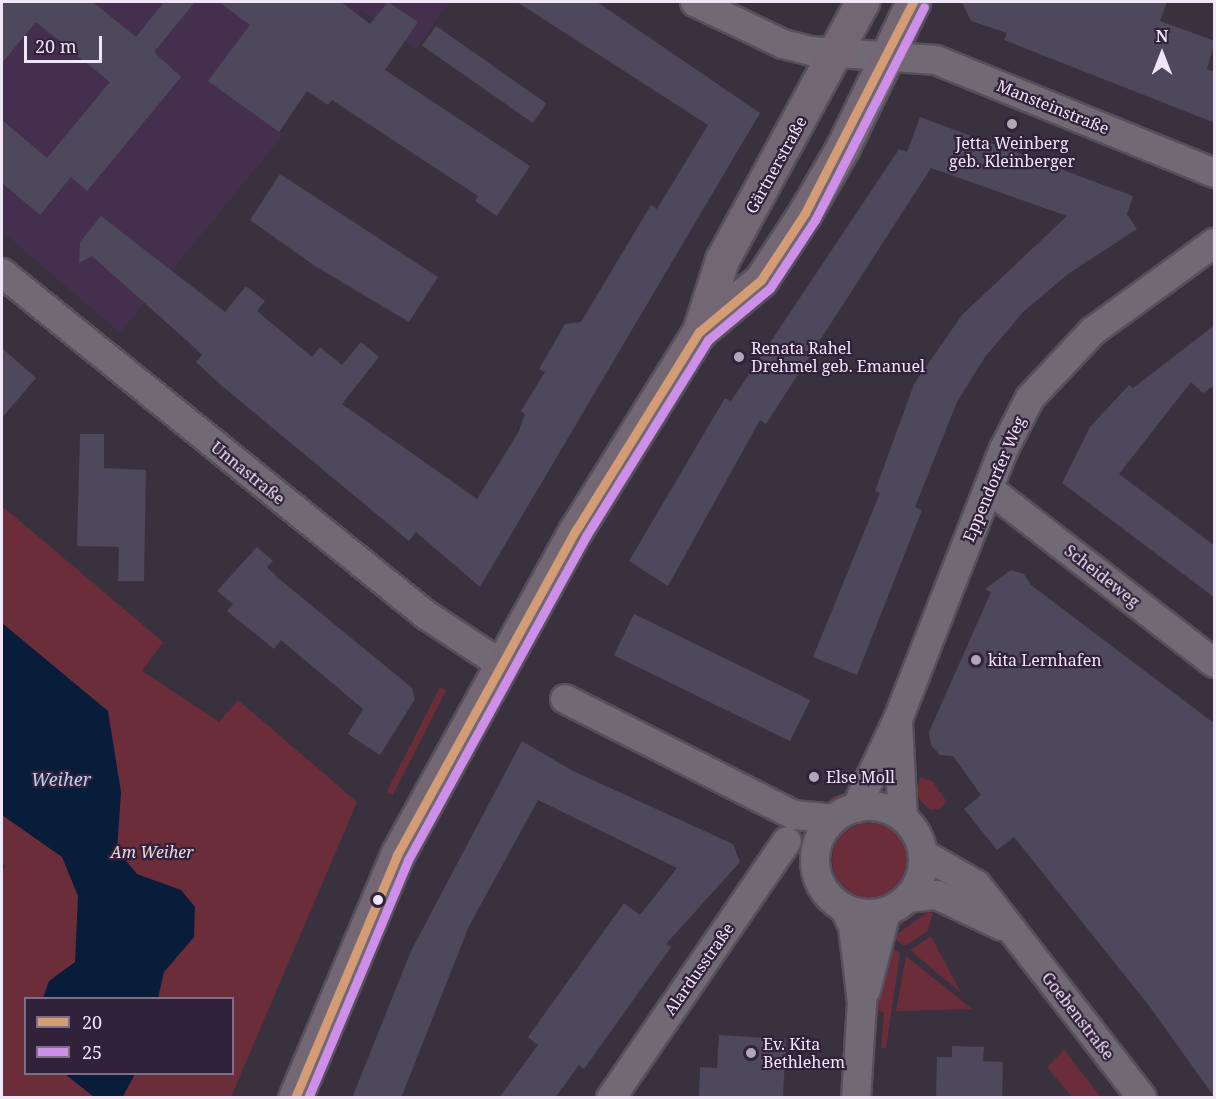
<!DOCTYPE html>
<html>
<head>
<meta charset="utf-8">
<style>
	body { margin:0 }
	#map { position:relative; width:1216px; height:1099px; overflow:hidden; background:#3a313e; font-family:"Noto Serif",serif }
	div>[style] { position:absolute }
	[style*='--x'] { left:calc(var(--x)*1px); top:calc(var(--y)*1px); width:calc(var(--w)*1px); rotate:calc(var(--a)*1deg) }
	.built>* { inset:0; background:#44304e }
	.green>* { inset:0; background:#6b2d3a; transform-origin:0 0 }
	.round { border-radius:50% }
	.water>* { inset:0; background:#081d39 }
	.building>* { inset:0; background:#4d485b; transform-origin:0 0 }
	.roads { filter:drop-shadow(2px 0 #574f5b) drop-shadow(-2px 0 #574f5b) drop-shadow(0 2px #574f5b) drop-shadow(0 -2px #574f5b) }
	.minor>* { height:28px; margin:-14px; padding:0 14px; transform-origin:14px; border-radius:14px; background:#716a75 }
	.minor>.ring { margin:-14px; padding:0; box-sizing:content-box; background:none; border:28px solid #716a75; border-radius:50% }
	.major>* { height:33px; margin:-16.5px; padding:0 16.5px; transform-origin:16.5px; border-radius:16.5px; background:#736774 }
	.bus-1>* { height:9px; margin:-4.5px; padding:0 4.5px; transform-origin:4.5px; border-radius:4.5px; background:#d39c74 }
	.bus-2>* { height:9px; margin:-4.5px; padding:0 4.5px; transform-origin:4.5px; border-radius:4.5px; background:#ce8fe9 }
	.dots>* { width:16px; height:16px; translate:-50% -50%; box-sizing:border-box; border:3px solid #31213a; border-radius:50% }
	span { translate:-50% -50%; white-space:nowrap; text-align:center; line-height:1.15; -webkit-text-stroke:4.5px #31213a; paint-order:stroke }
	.street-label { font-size:16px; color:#f0e6f7 }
	.poi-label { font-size:16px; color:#f0e6f7 }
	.left { translate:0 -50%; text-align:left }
	.park-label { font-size:16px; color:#f0d8da; font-style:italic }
	.water-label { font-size:18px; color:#b5d0f1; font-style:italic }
	.frame { position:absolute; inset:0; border:3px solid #f0e6f7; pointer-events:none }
	.legend { position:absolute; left:24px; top:997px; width:210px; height:78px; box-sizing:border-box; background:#31213a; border:2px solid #7d7086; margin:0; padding:8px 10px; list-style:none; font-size:18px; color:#f0e6f7 }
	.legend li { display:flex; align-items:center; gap:12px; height:30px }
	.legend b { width:30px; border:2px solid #7d7086 }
	.north { position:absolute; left:1132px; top:24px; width:60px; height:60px; -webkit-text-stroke:4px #31213a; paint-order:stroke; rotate:0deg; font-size:16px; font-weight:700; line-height:24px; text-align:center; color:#f0e6f7 }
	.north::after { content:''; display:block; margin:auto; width:21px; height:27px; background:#f0e6f7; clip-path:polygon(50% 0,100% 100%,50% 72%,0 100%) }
	.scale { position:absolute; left:24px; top:36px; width:78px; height:27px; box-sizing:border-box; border:3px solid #f0e6f7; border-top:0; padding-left:8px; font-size:18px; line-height:21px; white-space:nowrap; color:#f0e6f7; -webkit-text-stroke:4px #31213a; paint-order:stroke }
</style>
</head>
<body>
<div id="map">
	<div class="built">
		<i style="clip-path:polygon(2px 2px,450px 2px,416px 49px,361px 10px,279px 131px,284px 134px,120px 333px,2px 231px)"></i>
	</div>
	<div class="green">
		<i style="clip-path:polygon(evenodd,2px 506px,163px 642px,142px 671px,219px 722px,238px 700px,357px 802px,231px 1097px,2px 1097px,2px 871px,6px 866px,2px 863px,2px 506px,26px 998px,232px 998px,232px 1074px,26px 1074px,26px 998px)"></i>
		<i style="left:440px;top:687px;width:7px;height:118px;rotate:27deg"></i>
		<i style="clip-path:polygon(920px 777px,933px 782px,947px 802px,939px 809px,930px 810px,916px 796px)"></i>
		<i style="clip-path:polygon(855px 789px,848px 799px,818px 811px,832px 797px)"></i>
		<i class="round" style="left:832px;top:822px;width:76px;height:76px"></i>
		<i style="clip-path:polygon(798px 867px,807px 873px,841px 927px,815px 907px)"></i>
		<i style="clip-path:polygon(905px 911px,921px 911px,897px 927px,896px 918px)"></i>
		<i style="clip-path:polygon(928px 912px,933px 913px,927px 932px,904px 946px,893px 937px)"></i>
		<i style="clip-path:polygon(931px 936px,961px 993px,910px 950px)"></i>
		<i style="clip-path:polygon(885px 945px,900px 953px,886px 1048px,881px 1048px,884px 1013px,876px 1009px)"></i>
		<i style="clip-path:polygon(906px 956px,972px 1009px,896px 1011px)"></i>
		<i style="clip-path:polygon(1064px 1050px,1101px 1097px,1072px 1097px,1047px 1067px)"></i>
	</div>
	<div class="water">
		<i style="clip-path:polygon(2px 623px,108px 711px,121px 792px,117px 850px,137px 874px,181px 890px,195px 907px,194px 937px,164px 972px,158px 998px,43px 998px,49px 981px,75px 962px,78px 896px,62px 857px,2px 815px)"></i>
		<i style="clip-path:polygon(65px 1074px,135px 1074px,122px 1098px,94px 1097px)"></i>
	</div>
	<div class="building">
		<i style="clip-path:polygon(2px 2px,93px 2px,136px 37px,164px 2px,195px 2px,154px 52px,181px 77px,87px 191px,71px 177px,40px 215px,2px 183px,2px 120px,47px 158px,110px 82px,36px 22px,2px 63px)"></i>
		<i style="clip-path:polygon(219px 2px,341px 2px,370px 24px,388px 2px,418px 22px,385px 70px,530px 166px,497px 216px,475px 201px,478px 196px,332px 100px,328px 105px,307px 91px,279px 132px,208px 81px,250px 25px)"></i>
		<i style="clip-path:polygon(517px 2px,597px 2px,760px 113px,480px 587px,416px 532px,409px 541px,222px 386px,196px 362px,202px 355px,195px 348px,92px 256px,79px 263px,80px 242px,101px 216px,225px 312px,246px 286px,265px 301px,257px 311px,312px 357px,320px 347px,342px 365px,361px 342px,379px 357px,342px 404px,477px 499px,518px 433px,525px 414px,521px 411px,545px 372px,539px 369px,565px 324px,581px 322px,651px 205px,657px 209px,708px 125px)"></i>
		<i style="clip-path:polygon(962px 2px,1167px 2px,1160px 21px,1215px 41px,1207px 69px,1215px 72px,1215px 123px,1004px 40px,1007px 33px,971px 21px)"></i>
		<i style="left:436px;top:26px;width:135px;height:24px;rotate:35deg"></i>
		<i style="clip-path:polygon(920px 117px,1133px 196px,1127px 214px,1137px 229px,1068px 274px,1023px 312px,985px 357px,957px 402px,915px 507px,922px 510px,857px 675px,813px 657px,880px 493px,875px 491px,914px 384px,962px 315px,1067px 216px,931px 168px,766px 424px,760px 420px,668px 586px,629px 561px,725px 398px,731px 401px,899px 149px,907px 152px)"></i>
		<i style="clip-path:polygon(280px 174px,438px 277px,409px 322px,315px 266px,250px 220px)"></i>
		<i style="clip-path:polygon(1215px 325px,1215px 385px,1203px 393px,1191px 382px,1119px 474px,1215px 546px,1215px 598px,1062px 483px,1090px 427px,1129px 385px,1133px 388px)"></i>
		<i style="clip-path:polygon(2px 348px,36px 378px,2px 418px)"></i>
		<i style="clip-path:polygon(80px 434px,104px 434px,104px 468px,146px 470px,144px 581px,118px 581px,119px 547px,77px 546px)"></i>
		<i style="clip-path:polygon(257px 547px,273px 561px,267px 567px,278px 578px,412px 688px,415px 699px,380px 755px,348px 734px,363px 709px,281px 640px,274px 649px,227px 611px,233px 604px,217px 591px)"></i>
		<i style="clip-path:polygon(1011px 570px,1024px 574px,1031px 585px,1215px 724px,1215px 1098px,1150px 1007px,1014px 837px,997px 850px,964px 809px,981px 795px,953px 756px,940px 755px,931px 745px,929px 732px,991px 592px,985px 589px)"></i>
		<i style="left:634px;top:614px;width:196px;height:46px;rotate:26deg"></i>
		<i style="clip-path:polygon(522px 741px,573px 771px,733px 844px,740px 862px,666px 944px,671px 947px,584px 1069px,579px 1065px,555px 1098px,499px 1098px,538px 1045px,528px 1037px,624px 903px,640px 915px,677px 868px,538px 800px,469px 926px,401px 1098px,352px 1098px,411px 951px)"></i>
		<i style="clip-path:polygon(719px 1035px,786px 1039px,783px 1098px,699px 1098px,700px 1067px,717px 1068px)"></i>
		<i style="clip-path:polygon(952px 1046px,984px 1047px,983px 1061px,1003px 1062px,1002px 1098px,936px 1098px,937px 1057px,952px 1057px)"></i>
	</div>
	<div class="roads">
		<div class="minor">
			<i style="--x:695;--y:2;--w:98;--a:25.5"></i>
			<i style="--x:783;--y:44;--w:29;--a:14"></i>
			<i style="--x:811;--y:51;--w:125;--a:4.1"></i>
			<i style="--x:936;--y:60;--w:300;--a:22.1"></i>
			<i style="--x:2;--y:273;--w:545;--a:38.89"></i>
			<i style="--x:426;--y:615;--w:90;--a:33.2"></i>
			<i style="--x:989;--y:489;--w:284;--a:37.7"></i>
			<i style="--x:565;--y:699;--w:257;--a:26.9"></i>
			<i style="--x:794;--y:815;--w:40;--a:5.7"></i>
			<i style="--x:898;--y:724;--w:94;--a:87"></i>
			<i class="ring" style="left:815px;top:806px;width:80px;height:80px"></i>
			<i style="--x:856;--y:808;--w:98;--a:-64.7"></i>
			<i style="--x:898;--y:719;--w:290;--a:-68.6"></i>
			<i style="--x:1004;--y:449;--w:57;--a:-63"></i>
			<i style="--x:1030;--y:398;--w:92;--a:-46.8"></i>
			<i style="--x:1093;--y:331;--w:150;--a:-36"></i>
			<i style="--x:923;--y:854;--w:62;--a:29.9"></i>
			<i style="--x:977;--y:885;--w:269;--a:52.2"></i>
			<i style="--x:907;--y:898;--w:30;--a:-6"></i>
			<i style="--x:937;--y:895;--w:72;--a:25.5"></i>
			<i style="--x:845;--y:909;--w:19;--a:65"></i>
			<i style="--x:853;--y:926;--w:78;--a:83.3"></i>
			<i style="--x:862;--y:1003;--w:95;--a:93.6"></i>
			<i style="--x:866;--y:990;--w:81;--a:-75.6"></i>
			<i style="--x:611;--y:1098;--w:311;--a:-55.6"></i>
		</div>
		<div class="major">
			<i style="--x:699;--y:332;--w:81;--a:-40"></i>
			<i style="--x:761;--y:280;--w:80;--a:-56.7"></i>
			<i style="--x:805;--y:213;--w:76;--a:-60.1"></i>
			<i style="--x:843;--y:147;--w:161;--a:-64.2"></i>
			<i style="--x:295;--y:1098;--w:264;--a:-67.2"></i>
			<i style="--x:397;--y:855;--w:371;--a:-61.2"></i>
			<i style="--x:576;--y:530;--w:233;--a:-58.2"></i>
			<i style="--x:699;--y:332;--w:76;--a:-72.3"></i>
			<i style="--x:722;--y:260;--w:294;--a:-61.5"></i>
		</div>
	</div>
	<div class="bus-1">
		<i style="--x:295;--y:1098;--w:264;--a:-67.2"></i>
		<i style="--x:397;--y:855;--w:371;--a:-61.2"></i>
		<i style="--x:576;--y:530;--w:233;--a:-58.2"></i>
		<i style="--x:699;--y:332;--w:81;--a:-40"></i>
		<i style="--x:761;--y:280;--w:80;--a:-56.7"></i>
		<i style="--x:805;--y:213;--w:237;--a:-62.9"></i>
	</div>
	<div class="bus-2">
		<i style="--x:308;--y:1098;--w:258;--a:-67.2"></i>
		<i style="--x:408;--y:860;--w:370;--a:-61.2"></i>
		<i style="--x:586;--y:536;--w:231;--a:-58.1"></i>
		<i style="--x:708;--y:340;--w:81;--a:-40"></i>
		<i style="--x:770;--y:288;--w:82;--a:-56.5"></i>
		<i style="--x:815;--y:220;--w:239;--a:-62.9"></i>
	</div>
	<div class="dots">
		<i style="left:1012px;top:124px;background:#b0a7b6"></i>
		<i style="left:739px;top:357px;background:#b0a7b6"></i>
		<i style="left:976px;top:660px;background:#b0a7b6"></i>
		<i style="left:814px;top:777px;background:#b0a7b6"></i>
		<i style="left:378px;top:900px;background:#f0e6f7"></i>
		<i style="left:751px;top:1053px;background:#b0a7b6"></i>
	</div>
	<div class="street-label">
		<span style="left:1053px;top:107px;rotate:22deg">Mansteinstraße</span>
		<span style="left:776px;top:165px;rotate:-61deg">Gärtnerstraße</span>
		<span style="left:248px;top:473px;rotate:39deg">Unnastraße</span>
		<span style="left:994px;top:479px;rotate:-67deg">Eppendorfer Weg</span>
		<span style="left:1102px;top:576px;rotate:38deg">Scheideweg</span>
		<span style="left:699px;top:969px;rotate:-55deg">Alardusstraße</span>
		<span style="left:1078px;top:1016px;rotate:52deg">Goebenstraße</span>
	</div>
	<div class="poi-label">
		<span style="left:1012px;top:152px">Jetta Weinberg<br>geb. Kleinberger</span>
		<span class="left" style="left:751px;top:357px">Renata Rahel<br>Drehmel geb. Emanuel</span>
		<span class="left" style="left:988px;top:660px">kita Lernhafen</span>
		<span class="left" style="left:826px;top:777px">Else Moll</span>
		<span class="left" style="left:763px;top:1053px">Ev. Kita<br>Bethlehem</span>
	</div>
	<div class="park-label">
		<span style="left:152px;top:852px">Am Weiher</span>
	</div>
	<div class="water-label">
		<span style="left:61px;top:779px">Weiher</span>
	</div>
	<div class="frame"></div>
	<ul class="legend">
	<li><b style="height:8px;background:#d39c74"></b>20</li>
	<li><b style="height:8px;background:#ce8fe9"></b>25</li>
	</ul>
	<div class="north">N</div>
	<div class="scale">20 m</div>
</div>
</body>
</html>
